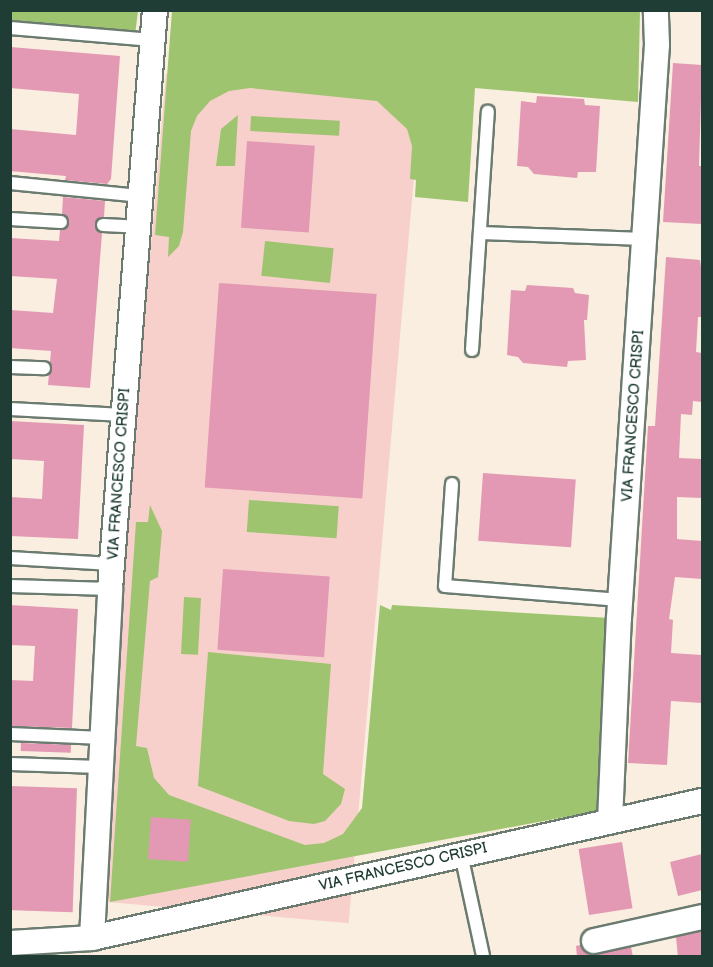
<!DOCTYPE html>
<html>
<head>
<meta charset="utf-8">
<style>
	body { margin:0 }
	#map { position:relative; width:713px; height:967px; overflow:hidden; background:#f9eedf; font-family:"Balsamiq Sans",sans-serif }
	div>[style] { position:absolute }
	[style*='--x'] { left:calc(var(--x)*1px); top:calc(var(--y)*1px); width:calc(var(--w)*1px); rotate:calc(var(--a)*1deg) }
	.built>* { inset:0; background:#f7d0cc; transform-origin:0 0 }
	.green>* { inset:0; background:#9ec46f; transform-origin:0 0 }
	.building>* { inset:0; background:#e399b3; transform-origin:0 0 }
	.roads { filter:drop-shadow(2px 0 #6b7b70) drop-shadow(-2px 0 #6b7b70) drop-shadow(0 2px #6b7b70) drop-shadow(0 -2px #6b7b70) }
	.lane>* { height:12px; margin:-6px; padding:0 6px; transform-origin:6px; border-radius:6px; background:#fff }
	.street>* { height:24px; margin:-12px; padding:0 12px; transform-origin:12px; border-radius:12px; background:#fff }
	span { translate:-50% -50%; white-space:nowrap; text-align:center; line-height:1.15; -webkit-text-stroke:4.5px #fff; paint-order:stroke }
	.street-label { font-size:15px; color:#1f3d34 }
	.frame { position:absolute; inset:0; border:12px solid #1f3d34; pointer-events:none }
</style>
</head>
<body>
<div id="map">
	<div class="built">
		<i style="left:166px;top:74px;width:256px;height:830px;rotate:5deg"></i>
	</div>
	<div class="green">
		<i style="clip-path:polygon(10px 11px,138px 11px,135px 35px,11px 23px)"></i>
		<i style="clip-path:polygon(172px 11px,640px 11px,638px 102px,475px 88px,468px 202px,415px 197px,416px 180px,410px 179px,412px 146px,407px 129px,377px 101px,250px 88px,229px 91px,210px 101px,197px 116px,191px 131px,183px 232px,179px 246px,168px 257px,169px 237px,155px 235px)"></i>
		<i style="clip-path:polygon(238px 115px,235px 166px,216px 166px,221px 129px)"></i>
		<i style="left:251px;top:116px;width:89px;height:15px;rotate:3deg"></i>
		<i style="left:265px;top:241px;width:69px;height:35px;rotate:6deg"></i>
		<i style="left:249px;top:500px;width:90px;height:32px;rotate:4deg"></i>
		<i style="clip-path:polygon(150px 505px,162px 531px,158px 577px,150px 581px,136px 746px,147px 748px,154px 778px,169px 795px,305px 845px,324px 843px,343px 834px,362px 808px,380px 605px,391px 610px,392px 605px,610px 618px,597px 811px,110px 902px,136px 522px,148px 522px)"></i>
		<i style="left:184px;top:597px;width:17px;height:57px;rotate:3deg"></i>
		<i style="clip-path:polygon(208px 652px,331px 664px,323px 774px,345px 789px,341px 804px,325px 821px,314px 824px,289px 821px,198px 786px)"></i>
	</div>
	<div class="building">
		<i style="clip-path:polygon(10px 47px,120px 56px,111px 179px,107px 184px,65px 180px,66px 176px,10px 171px,10px 129px,76px 135px,79px 94px,10px 88px)"></i>
		<i style="clip-path:polygon(673px 63px,702px 65px,699px 166px,702px 166px,702px 224px,663px 222px)"></i>
		<i style="clip-path:polygon(537px 96px,584px 99px,585px 105px,600px 106px,596px 172px,578px 172px,577px 178px,534px 174px,528px 167px,517px 166px,521px 101px,536px 103px)"></i>
		<i style="left:247px;top:141px;width:68px;height:87px;rotate:4deg"></i>
		<i style="clip-path:polygon(63px 197px,105px 201px,104px 217px,95px 224px,102px 233px,90px 388px,48px 385px,51px 351px,10px 348px,10px 310px,53px 313px,57px 279px,10px 276px,10px 238px,59px 241px,60px 230px,69px 223px,62px 214px)"></i>
		<i style="clip-path:polygon(666px 257px,700px 260px,702px 274px,702px 317px,698px 317px,696px 352px,702px 353px,702px 402px,693px 401px,692px 415px,681px 414px,679px 458px,702px 459px,702px 498px,677px 497px,677px 539px,702px 541px,702px 579px,675px 577px,669px 619px,673px 620px,671px 653px,702px 655px,702px 703px,671px 701px,667px 765px,628px 763px,648px 426px,655px 426px)"></i>
		<i style="left:219px;top:283px;width:158px;height:205px;rotate:4deg"></i>
		<i style="clip-path:polygon(527px 285px,573px 288px,575px 293px,589px 295px,587px 320px,584px 320px,586px 360px,568px 361px,567px 367px,523px 363px,518px 357px,507px 355px,511px 290px,525px 291px)"></i>
		<i style="clip-path:polygon(10px 421px,84px 425px,78px 539px,10px 536px,10px 497px,42px 499px,44px 461px,10px 459px)"></i>
		<i style="left:483px;top:473px;width:93px;height:68px;rotate:4deg"></i>
		<i style="left:223px;top:569px;width:107px;height:81px;rotate:4deg"></i>
		<i style="clip-path:polygon(10px 605px,78px 609px,72px 728px,10px 726px,10px 680px,33px 681px,35px 646px,10px 645px)"></i>
		<i style="left:21px;top:743px;width:50px;height:8px;rotate:2deg"></i>
		<i style="left:10px;top:786px;width:67px;height:124px;rotate:2deg"></i>
		<i style="left:151px;top:817px;width:40px;height:42px;rotate:4deg"></i>
		<i style="left:622px;top:842px;width:67px;height:44px;rotate:81deg"></i>
		<i style="clip-path:polygon(702px 854px,702px 890px,678px 896px,670px 862px)"></i>
		<i style="clip-path:polygon(702px 931px,702px 957px,678px 957px,676px 937px)"></i>
		<i style="clip-path:polygon(580px 945px,590px 955px,631px 947px,633px 957px,577px 957px,576px 946px)"></i>
	</div>
	<div class="roads">
		<div class="lane">
			<i style="--x:10;--y:28;--w:143;--a:4.8"></i>
			<i style="--x:10;--y:183;--w:132;--a:5.7"></i>
			<i style="--x:10;--y:219;--w:51;--a:3.4"></i>
			<i style="--x:103;--y:225;--w:35;--a:3"></i>
			<i style="--x:480;--y:233;--w:165;--a:2.1"></i>
			<i style="--x:472;--y:350;--w:239;--a:-86.2"></i>
			<i style="--x:10;--y:367;--w:34;--a:2"></i>
			<i style="--x:10;--y:409;--w:114;--a:3"></i>
			<i style="--x:452;--y:484;--w:102;--a:93.9"></i>
			<i style="--x:445;--y:586;--w:176;--a:4.6"></i>
			<i style="--x:10;--y:558;--w:102;--a:3.4"></i>
			<i style="--x:10;--y:586;--w:100;--a:1.7"></i>
			<i style="--x:10;--y:734;--w:93;--a:2.5"></i>
			<i style="--x:10;--y:764;--w:90;--a:1.9"></i>
			<i style="--x:461;--y:854;--w:104;--a:77.8"></i>
		</div>
		<div class="street">
			<i style="--x:610;--y:821;--w:203;--a:-87.5"></i>
			<i style="--x:619;--y:618;--w:574;--a:-86.21"></i>
			<i style="--x:657;--y:45;--w:35;--a:-92"></i>
			<i style="--x:92;--y:938;--w:349;--a:-87"></i>
			<i style="--x:110;--y:589;--w:581;--a:-85.56"></i>
			<i style="--x:594;--y:941;--w:111;--a:-12.5"></i>
			<i style="--x:10;--y:943;--w:82;--a:-3.5"></i>
			<i style="--x:92;--y:938;--w:625;--a:-12.66"></i>
		</div>
	</div>
	<div class="street-label">
		<span style="left:633px;top:416px;rotate:-86deg">VIA FRANCESCO CRISPI</span>
		<span style="left:119px;top:474px;rotate:-86deg">VIA FRANCESCO CRISPI</span>
		<span style="left:403px;top:867px;rotate:-13deg">VIA FRANCESCO CRISPI</span>
	</div>
	<div class="frame"></div>
</div>
</body>
</html>
